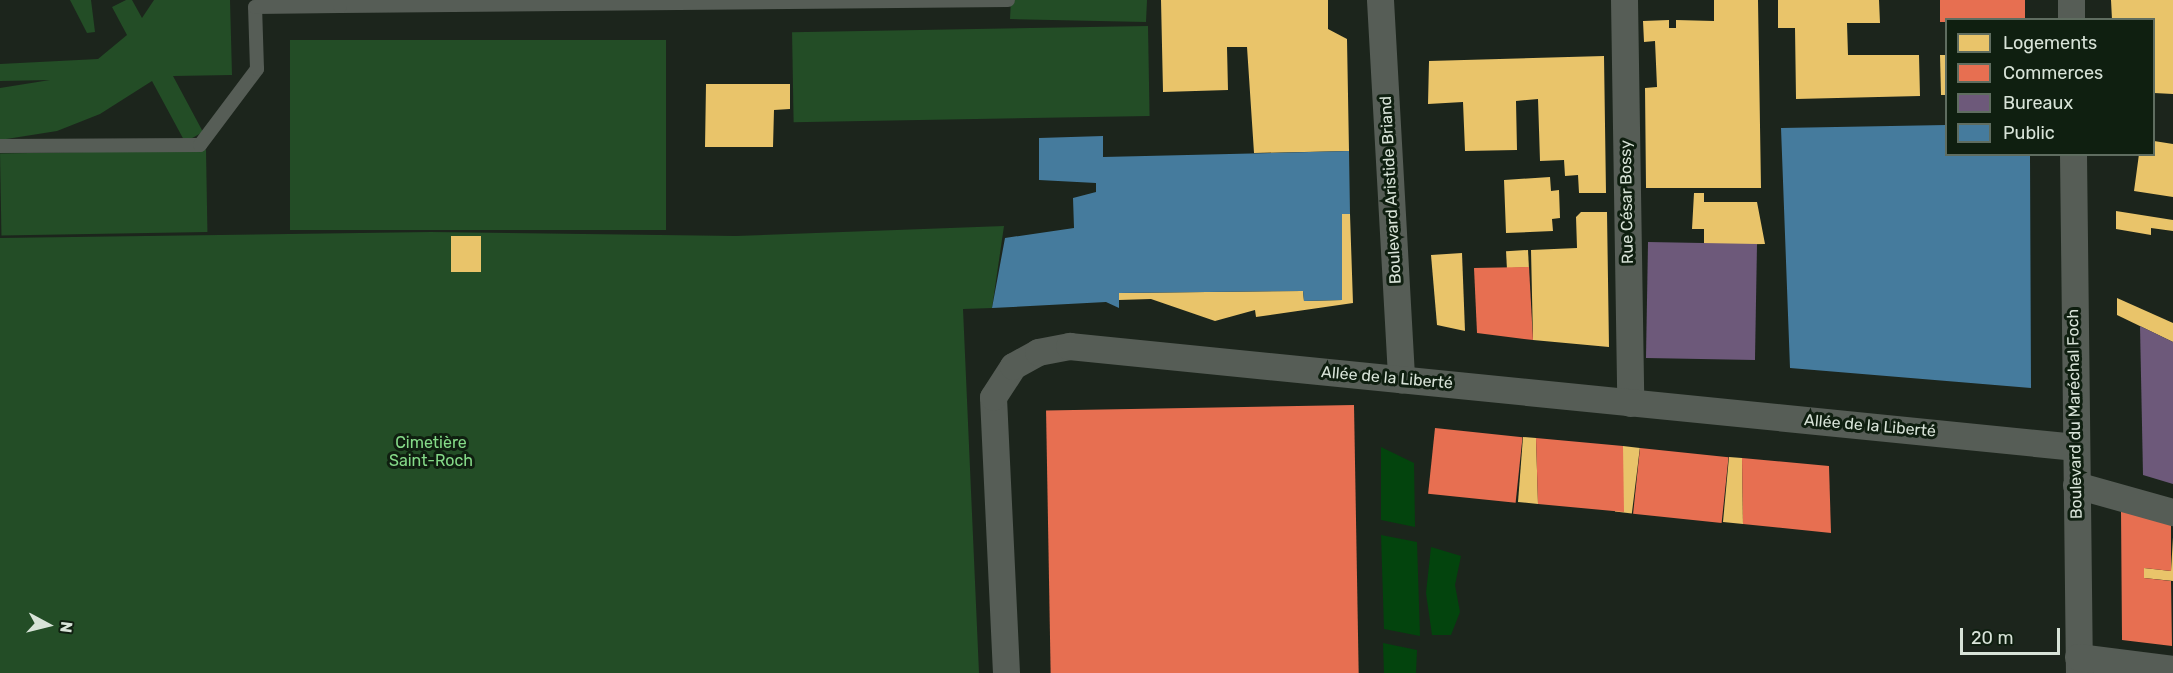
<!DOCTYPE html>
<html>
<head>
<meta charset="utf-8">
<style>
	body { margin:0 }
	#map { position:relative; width:2173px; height:673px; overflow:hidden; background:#1c251c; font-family:Rubik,sans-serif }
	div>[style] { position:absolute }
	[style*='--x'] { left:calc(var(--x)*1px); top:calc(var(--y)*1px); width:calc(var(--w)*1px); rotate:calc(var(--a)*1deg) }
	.green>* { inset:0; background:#234d26; transform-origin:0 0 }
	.water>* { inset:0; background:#03440d }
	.homes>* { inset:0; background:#e9c46a; transform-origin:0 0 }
	.shops>* { inset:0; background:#e76f51; transform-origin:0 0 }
	.offices>* { inset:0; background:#6d597a; transform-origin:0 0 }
	.public>* { inset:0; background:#457b9d }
	.lane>* { height:14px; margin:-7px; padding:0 7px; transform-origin:7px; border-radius:7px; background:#565d56 }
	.street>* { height:27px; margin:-13.5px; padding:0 13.5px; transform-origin:13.5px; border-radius:13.5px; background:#565d56 }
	span { translate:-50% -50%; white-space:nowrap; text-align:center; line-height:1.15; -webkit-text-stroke:6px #0f1f10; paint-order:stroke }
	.street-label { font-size:16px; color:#d8e3d8 }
	.park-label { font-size:16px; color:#85da88 }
	.legend { position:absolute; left:1945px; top:18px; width:210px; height:138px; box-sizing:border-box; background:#0f1f10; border:2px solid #5f6d60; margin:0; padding:8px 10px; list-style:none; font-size:18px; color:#d8e3d8 }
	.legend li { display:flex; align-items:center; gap:12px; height:30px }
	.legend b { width:30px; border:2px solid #5f6d60 }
	.north { position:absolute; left:18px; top:595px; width:60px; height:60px; -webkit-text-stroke:4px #0f1f10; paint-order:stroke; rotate:97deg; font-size:16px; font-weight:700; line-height:24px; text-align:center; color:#d8e3d8 }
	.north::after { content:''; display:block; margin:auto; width:21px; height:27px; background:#d8e3d8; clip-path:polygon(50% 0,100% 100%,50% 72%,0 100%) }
	.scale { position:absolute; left:1960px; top:628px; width:100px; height:27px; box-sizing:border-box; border:3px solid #d8e3d8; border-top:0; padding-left:8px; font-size:18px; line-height:21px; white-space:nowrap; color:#d8e3d8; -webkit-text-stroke:4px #0f1f10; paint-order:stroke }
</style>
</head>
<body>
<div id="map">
	<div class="green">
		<i style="clip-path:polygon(70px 0,91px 0,95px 32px,87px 33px)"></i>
		<i style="clip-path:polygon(126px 0,132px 0,142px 18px,154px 0,230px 0,232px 75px,173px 76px,203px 132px,185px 142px,152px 81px,100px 114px,57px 131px,0 140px,0 88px,50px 80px,0 81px,0 64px,98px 59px,127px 35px,112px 7px)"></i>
		<i style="clip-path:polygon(1011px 0,1147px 0,1146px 22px,1010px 19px)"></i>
		<i style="left:1148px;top:26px;width:90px;height:356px;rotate:89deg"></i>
		<i style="left:290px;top:40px;width:376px;height:190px"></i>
		<i style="left:206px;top:150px;width:82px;height:206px;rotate:89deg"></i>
		<i style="clip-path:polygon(1004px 226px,992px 308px,963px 309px,979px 673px,0 673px,0 238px,431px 232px,736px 236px)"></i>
	</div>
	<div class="water">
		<i style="clip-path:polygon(1381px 447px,1414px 463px,1415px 527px,1381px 520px)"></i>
		<i style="clip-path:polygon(1381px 535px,1417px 542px,1420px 636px,1384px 629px)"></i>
		<i style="clip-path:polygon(1431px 547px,1461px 556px,1455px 585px,1460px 612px,1451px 635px,1432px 635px,1426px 593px)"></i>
		<i style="clip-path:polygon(1383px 643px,1417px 650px,1416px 673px,1384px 673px)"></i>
	</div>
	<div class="homes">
		<i style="clip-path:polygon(1161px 0,1328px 0,1328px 29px,1347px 39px,1349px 151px,1254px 153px,1247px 47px,1227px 47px,1228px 90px,1163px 92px)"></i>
		<i style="clip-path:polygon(1714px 0,1758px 0,1761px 188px,1646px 188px,1645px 88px,1657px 87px,1655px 41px,1644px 42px,1643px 21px,1669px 20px,1669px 28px,1676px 28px,1676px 20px,1714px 21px)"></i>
		<i style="clip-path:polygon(1778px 0,1879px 0,1880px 23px,1847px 23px,1848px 55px,1919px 55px,1920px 96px,1796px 99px,1795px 28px,1778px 28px)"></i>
		<i style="clip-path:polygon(2111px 0,2173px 0,2173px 94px,2154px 93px,2154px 20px,2112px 20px)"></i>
		<i style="clip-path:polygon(1940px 55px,1946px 55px,1946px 95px,1941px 95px)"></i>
		<i style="clip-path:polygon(1604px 56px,1606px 193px,1579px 193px,1578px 175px,1565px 176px,1564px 160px,1540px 161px,1538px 99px,1516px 101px,1517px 150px,1465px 151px,1463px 102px,1428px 104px,1429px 61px)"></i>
		<i style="clip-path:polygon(706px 84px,790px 84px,790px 109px,774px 110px,773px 147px,705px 147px)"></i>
		<i style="clip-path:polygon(2154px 141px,2173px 144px,2173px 197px,2134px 191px,2139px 154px,2154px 154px)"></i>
		<i style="clip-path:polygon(1550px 177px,1551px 191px,1559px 190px,1560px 218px,1552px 219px,1553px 231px,1506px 233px,1504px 180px)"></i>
		<i style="clip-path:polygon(1694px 193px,1704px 193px,1704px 202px,1757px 202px,1765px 244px,1704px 245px,1704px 229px,1692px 229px)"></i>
		<i style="clip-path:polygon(2116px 211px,2173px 220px,2173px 231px,2151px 228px,2151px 235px,2116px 229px)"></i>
		<i style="clip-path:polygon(1581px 212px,1607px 212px,1609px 347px,1533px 340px,1531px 250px,1577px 248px,1576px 217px)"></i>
		<i style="clip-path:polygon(1342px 214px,1350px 214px,1353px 303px,1256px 317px,1255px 310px,1215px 321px,1151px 299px,1119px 300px,1119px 293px,1303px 291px,1304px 301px,1342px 300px)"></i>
		<i style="left:451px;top:236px;width:30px;height:36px"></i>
		<i style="left:1528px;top:250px;width:17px;height:22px;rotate:87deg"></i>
		<i style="clip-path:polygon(1462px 253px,1465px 331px,1437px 325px,1431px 255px)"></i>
		<i style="clip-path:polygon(2117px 298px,2173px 323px,2173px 342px,2117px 315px)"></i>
		<i style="clip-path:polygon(1523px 437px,1536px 438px,1538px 504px,1518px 502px)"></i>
		<i style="left:1623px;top:446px;width:17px;height:66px;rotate:7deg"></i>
		<i style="clip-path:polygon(1729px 457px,1742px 458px,1743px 524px,1723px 522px)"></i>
		<i style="clip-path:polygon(2173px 537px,2173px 581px,2144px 578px,2144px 568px,2171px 571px)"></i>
	</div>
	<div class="shops">
		<i style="left:1940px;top:0;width:85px;height:22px"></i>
		<i style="clip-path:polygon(1529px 267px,1533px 340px,1477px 333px,1474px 268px)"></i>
		<i style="left:1354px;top:405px;width:268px;height:308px;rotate:89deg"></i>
		<i style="left:1435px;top:428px;width:88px;height:66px;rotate:6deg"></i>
		<i style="clip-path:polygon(1536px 438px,1623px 446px,1624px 512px,1538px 504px)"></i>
		<i style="left:1640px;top:448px;width:89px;height:66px;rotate:6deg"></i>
		<i style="clip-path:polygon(1742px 458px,1829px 466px,1831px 533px,1743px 524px)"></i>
		<i style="clip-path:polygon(2121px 510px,2171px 525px,2171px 571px,2144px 568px,2144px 578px,2171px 581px,2172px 646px,2122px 640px)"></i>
	</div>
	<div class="offices">
		<i style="left:1757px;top:244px;width:116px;height:109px;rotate:91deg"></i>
		<i style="clip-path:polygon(2140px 326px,2173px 342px,2173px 484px,2143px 475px)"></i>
	</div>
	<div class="public">
		<i style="clip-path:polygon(1946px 125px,1946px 154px,2030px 154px,2031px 388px,1790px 368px,1781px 128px)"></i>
		<i style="clip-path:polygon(1103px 136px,1103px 157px,1349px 151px,1350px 214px,1342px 214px,1342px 300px,1304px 301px,1303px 291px,1119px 293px,1119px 308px,1106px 302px,992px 308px,1005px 238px,1074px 228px,1073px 198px,1096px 192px,1096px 183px,1039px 180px,1039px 138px)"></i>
	</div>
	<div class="lane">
		<i style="--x:340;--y:6;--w:668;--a:-0.51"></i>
		<i style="--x:0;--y:146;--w:200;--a:-0.3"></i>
		<i style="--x:200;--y:145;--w:95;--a:-53.1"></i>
		<i style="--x:257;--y:69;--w:62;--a:-91.8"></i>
		<i style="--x:255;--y:7;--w:85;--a:-0.7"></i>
		<i style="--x:340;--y:6;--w:6;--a:-90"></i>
	</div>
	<div class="street">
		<i style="--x:1380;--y:0;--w:380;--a:86.8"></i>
		<i style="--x:1624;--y:0;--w:403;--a:89.1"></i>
		<i style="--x:2071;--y:0;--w:20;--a:90"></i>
		<i style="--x:2073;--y:154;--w:519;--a:89.34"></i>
		<i style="--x:2076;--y:485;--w:101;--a:15.6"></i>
		<i style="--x:2078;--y:657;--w:96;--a:7.2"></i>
		<i style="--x:1006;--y:673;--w:276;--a:-92.7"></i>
		<i style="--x:993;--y:397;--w:37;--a:-57"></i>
		<i style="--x:1013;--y:366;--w:29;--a:-29"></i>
		<i style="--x:1038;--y:352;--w:32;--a:-11"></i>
		<i style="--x:1069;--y:346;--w:1012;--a:5.73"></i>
	</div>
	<div class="street-label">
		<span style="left:1391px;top:190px;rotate:-93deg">Boulevard Aristide Briand</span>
		<span style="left:1627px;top:202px;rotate:-91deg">Rue César Bossy</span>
		<span style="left:1387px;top:378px;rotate:5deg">Allée de la Liberté</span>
		<span style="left:2075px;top:414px;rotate:-91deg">Boulevard du Maréchal Foch</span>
		<span style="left:1870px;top:426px;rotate:5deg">Allée de la Liberté</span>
	</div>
	<div class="park-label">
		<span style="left:431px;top:452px">Cimetière<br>Saint-Roch</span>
	</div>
	<ul class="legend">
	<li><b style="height:16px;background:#e9c46a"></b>Logements</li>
	<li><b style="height:16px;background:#e76f51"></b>Commerces</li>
	<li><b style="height:16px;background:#6d597a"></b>Bureaux</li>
	<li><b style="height:16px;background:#457b9d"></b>Public</li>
	</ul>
	<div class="north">N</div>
	<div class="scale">20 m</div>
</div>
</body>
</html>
